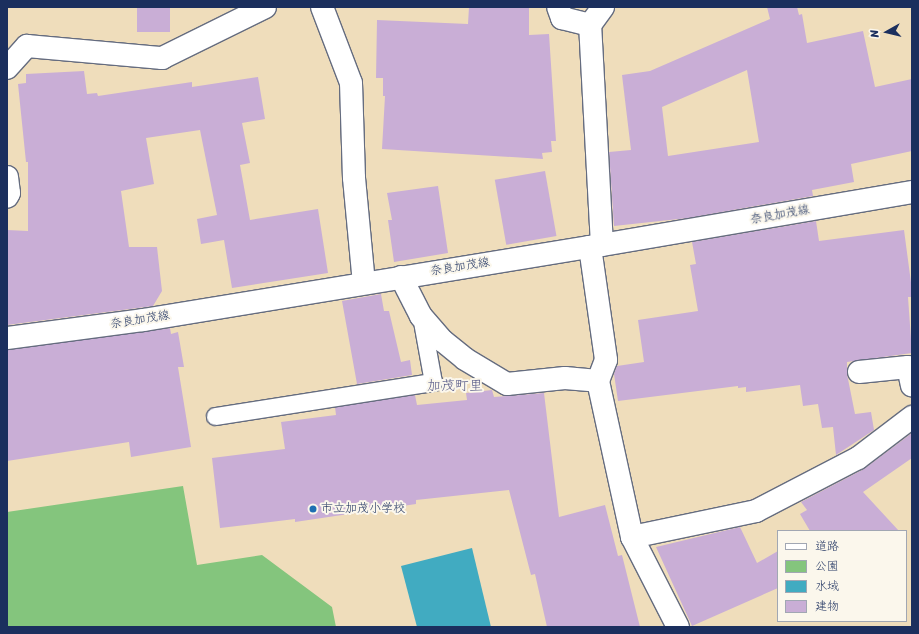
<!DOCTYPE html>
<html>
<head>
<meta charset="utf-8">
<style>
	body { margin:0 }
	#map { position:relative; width:919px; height:634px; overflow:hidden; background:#efddbb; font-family:Sriracha,"Klee One",sans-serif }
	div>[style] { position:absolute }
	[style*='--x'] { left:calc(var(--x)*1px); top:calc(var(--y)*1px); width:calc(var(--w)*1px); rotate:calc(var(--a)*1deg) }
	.green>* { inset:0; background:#84c57d }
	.water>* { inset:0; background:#41abc1 }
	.building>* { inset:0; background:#c9aed6; transform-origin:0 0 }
	.roads { filter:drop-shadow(1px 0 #656c7f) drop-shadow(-1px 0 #656c7f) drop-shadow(0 1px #656c7f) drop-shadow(0 -1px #656c7f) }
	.service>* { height:17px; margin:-8.5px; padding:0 8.5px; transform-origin:8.5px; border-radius:8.5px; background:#fff }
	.minor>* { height:22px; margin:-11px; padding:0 11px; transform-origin:11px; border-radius:11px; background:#fff }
	.primary>* { height:22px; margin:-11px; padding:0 11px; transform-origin:11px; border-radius:11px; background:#fff }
	.dots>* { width:11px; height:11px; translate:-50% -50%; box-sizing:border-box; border:2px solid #fbf7ec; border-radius:50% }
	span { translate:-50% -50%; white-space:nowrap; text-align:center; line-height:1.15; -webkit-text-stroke:4px #fbf7ec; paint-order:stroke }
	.street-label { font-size:12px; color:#1b2f5e }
	.poi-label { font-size:12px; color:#1b2f5e }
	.left { translate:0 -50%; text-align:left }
	.quarter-label { font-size:14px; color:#585b88 }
	.frame { position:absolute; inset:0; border:8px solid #1b2f5e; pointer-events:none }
	.legend { position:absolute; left:777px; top:530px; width:130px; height:92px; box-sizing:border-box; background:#fbf7ec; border:1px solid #a1a7b3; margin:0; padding:5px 7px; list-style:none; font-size:12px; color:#1b2f5e }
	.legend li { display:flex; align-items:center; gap:8px; height:20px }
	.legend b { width:20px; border:1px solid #a1a7b3 }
	.north { position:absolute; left:867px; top:12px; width:40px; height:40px; -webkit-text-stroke:3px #fbf7ec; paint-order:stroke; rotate:262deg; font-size:11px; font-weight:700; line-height:16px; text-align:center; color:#1b2f5e }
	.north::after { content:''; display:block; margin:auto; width:14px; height:18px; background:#1b2f5e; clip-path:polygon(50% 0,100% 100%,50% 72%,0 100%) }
</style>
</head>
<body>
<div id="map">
	<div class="green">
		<i style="clip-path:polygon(183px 486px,197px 565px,262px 555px,332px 607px,336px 627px,7px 627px,7px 512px)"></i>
	</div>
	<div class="water">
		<i style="clip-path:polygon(472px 548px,491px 627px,417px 627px,401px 566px)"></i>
	</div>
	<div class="building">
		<i style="left:137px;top:7px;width:33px;height:25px"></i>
		<i style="clip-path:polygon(469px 7px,529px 7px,529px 35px,549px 34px,556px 141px,551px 141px,552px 152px,542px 153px,543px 159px,382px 149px,385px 96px,383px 96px,383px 78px,376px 78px,377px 20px,468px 24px)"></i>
		<i style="clip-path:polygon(evenodd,767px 7px,797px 7px,799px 15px,802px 14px,807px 43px,863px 31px,875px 87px,912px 79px,912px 151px,851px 164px,854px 182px,812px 190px,813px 196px,688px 218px,614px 226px,609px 152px,631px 150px,622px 75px,650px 71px,770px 19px,767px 7px,747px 70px,759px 142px,668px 156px,662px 107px,747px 70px)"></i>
		<i style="clip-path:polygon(84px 71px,87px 94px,97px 93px,98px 96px,192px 82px,192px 87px,258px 77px,265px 119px,242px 123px,250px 163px,240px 165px,250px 220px,318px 209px,328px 273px,232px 288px,224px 240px,201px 244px,197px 219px,217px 215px,200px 130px,146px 138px,154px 184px,121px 191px,129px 247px,157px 247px,162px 291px,153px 306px,7px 325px,7px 230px,28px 231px,28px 162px,26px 162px,18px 84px,26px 83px,26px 74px)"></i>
		<i style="left:545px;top:171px;width:66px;height:51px;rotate:80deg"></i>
		<i style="clip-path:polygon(438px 186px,448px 253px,394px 262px,388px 220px,392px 220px,387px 193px)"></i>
		<i style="clip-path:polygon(816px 221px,819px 241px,904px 230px,912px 290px,912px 297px,908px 297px,912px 353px,847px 362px,847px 374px,855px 414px,871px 412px,874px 430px,836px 455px,833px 427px,822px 428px,818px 404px,803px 406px,800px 385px,746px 392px,746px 387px,738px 388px,738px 386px,618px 401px,614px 374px,617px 366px,644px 362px,638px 320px,698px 311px,690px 265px,696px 264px,692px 242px)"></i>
		<i style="clip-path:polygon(381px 294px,384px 311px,389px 311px,401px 362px,410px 360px,412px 375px,357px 384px,342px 301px)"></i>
		<i style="clip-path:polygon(170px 328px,171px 334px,178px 332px,184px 367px,178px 367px,191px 447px,131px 457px,129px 442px,7px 461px,7px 350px)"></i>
		<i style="clip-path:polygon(492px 390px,494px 397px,544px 393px,559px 517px,605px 505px,618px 556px,622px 555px,640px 627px,547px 627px,535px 574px,531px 575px,509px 490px,416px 500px,416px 504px,295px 522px,295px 519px,220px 528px,212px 458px,285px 449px,281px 422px,336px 415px,335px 407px,415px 395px,417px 405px,467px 400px,466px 393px)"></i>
		<i style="clip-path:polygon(912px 433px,912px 458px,863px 492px,899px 531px,810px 531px,800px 514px,807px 510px,801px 502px,864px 469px)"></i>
		<i style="clip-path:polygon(740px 527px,757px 563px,778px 551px,778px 588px,692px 626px,656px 547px)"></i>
	</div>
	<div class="roads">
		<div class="service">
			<i style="--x:215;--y:416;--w:221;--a:-8.9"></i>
			<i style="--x:433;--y:382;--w:67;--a:-100.3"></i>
		</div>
		<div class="minor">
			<i style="--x:322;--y:7;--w:81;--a:69.1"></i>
			<i style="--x:351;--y:83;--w:95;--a:88.2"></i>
			<i style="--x:354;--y:178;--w:105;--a:84.6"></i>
			<i style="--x:558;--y:7;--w:12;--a:70"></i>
			<i style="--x:562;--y:18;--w:29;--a:14"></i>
			<i style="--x:7;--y:68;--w:30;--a:-48"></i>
			<i style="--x:27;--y:46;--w:136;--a:5.1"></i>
			<i style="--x:162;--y:58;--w:115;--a:-26.3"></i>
			<i style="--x:7;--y:177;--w:16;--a:83"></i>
			<i style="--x:9;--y:193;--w:4;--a:117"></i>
			<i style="--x:602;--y:245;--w:220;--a:-93.1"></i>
			<i style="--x:590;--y:25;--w:22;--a:-54"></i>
			<i style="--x:590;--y:247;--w:114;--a:81.9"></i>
			<i style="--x:606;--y:360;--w:22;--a:111"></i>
			<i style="--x:598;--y:381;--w:160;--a:77.7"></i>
			<i style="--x:632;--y:537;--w:101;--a:62.9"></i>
			<i style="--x:401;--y:277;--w:44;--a:62.9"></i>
			<i style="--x:421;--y:316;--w:33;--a:49"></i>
			<i style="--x:443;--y:341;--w:28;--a:39"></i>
			<i style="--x:465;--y:359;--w:49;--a:30.8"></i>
			<i style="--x:507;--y:384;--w:58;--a:-5.9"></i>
			<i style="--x:565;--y:378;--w:33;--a:5"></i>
			<i style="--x:859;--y:372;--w:49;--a:-5.8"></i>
			<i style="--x:908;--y:367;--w:19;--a:78"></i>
			<i style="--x:632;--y:537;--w:127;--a:-11.8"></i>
			<i style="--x:756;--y:511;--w:115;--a:-27.5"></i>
			<i style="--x:858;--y:458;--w:68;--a:-37.2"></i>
		</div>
		<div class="primary">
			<i style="--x:7;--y:338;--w:137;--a:-7.5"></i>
			<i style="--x:143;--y:320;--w:453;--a:-9.3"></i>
			<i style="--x:590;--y:247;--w:327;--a:-9.7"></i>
		</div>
	</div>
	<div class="dots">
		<i style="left:313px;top:509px;background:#1f6fb2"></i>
	</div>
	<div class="street-label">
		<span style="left:780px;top:215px;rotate:-10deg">奈良加茂線</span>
		<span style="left:460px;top:267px;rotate:-9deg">奈良加茂線</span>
		<span style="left:140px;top:320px;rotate:-9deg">奈良加茂線</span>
	</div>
	<div class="poi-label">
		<span class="left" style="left:321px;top:509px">市立加茂小学校</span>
	</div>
	<div class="quarter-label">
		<span style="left:455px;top:386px">加茂町里</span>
	</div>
	<div class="frame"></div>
	<ul class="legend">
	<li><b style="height:5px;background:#fff"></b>道路</li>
	<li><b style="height:11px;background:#84c57d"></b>公園</li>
	<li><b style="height:11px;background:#41abc1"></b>水域</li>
	<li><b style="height:11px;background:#c9aed6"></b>建物</li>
	</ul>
	<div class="north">N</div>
</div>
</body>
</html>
